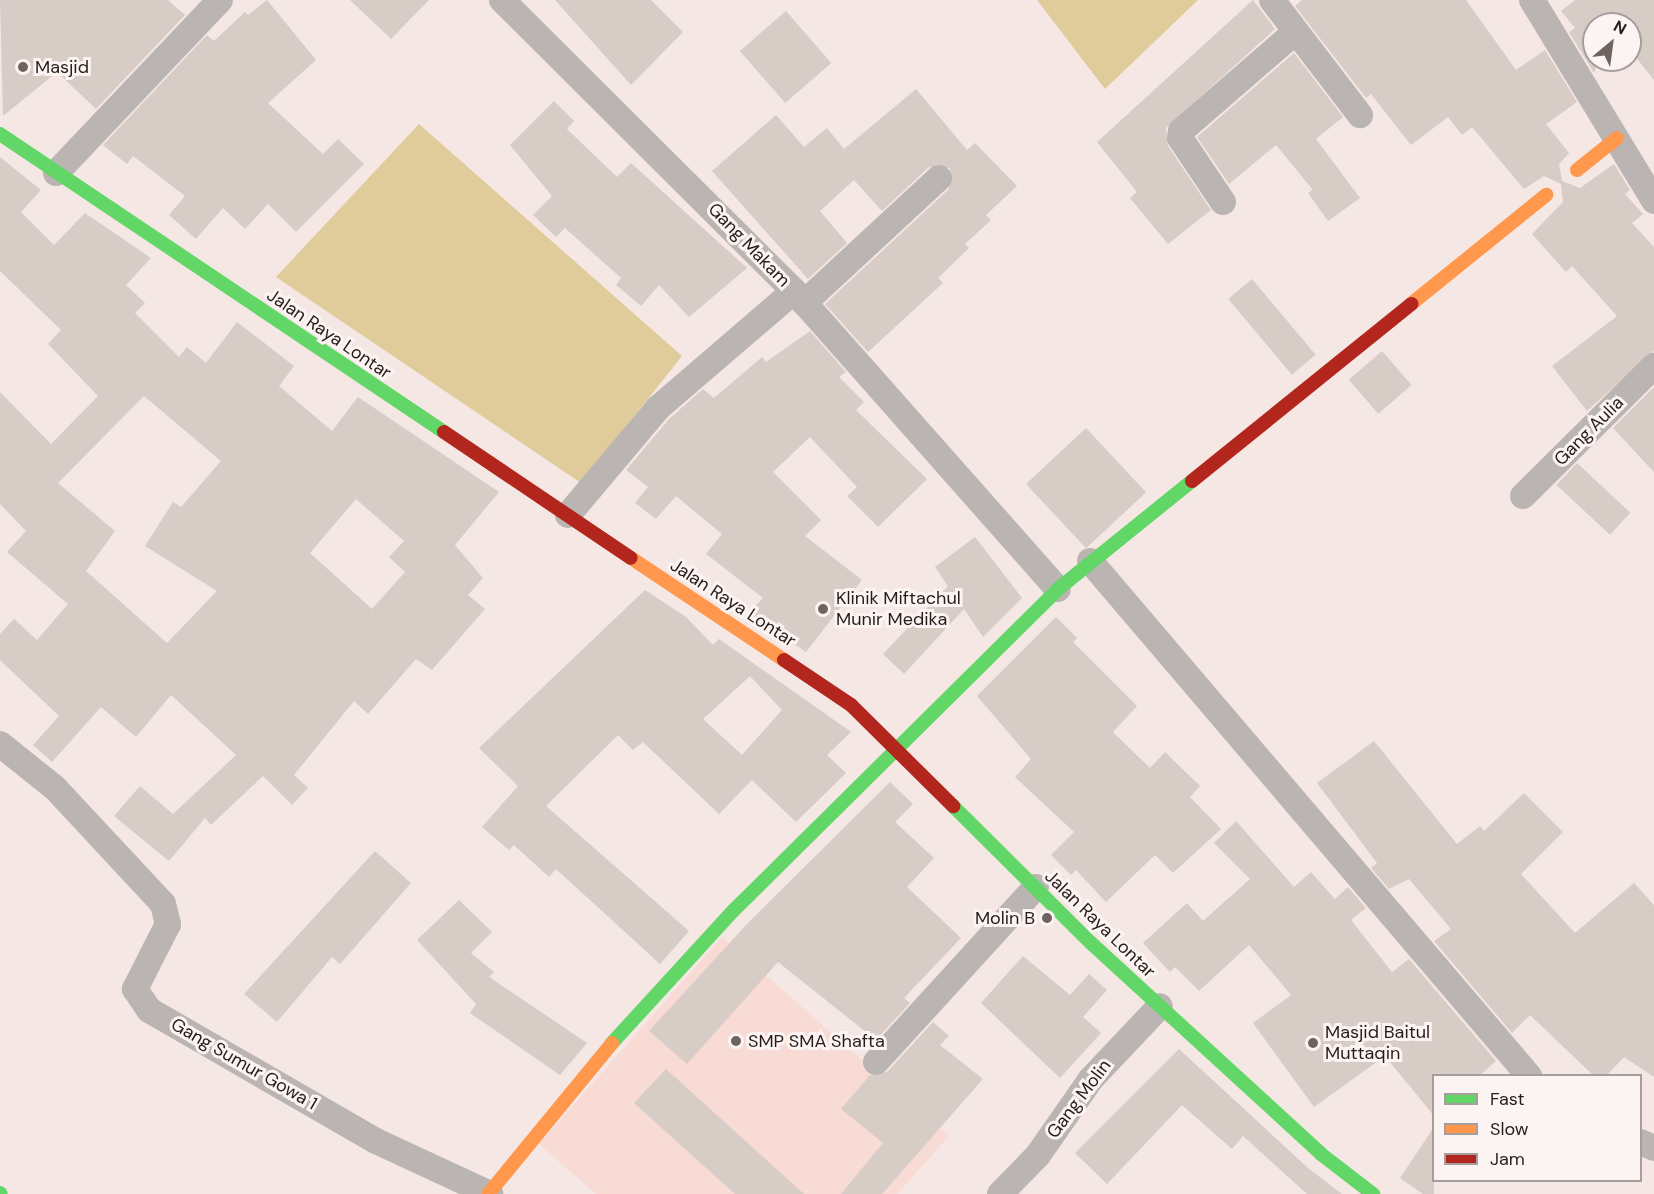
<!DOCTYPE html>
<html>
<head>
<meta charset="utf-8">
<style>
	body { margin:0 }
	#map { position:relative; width:1654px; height:1194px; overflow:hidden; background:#f5e7e3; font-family:"DM Sans",sans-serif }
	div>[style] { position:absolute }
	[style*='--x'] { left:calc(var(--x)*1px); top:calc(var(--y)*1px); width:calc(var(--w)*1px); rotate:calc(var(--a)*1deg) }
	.built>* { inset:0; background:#f7dbd4 }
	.green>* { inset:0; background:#e0cb9a }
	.building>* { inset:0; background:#d7ccc6; transform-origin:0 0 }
	.street>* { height:26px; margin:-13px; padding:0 13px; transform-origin:13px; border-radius:13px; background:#bab4b3 }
	.fast>* { height:14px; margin:-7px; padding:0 7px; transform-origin:7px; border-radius:7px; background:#63d668 }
	.slow>* { height:14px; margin:-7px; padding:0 7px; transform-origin:7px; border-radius:7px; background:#ff974d }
	.jam>* { height:14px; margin:-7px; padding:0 7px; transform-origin:7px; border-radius:7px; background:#b3261e }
	.dots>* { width:16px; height:16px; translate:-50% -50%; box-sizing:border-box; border:3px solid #fbf4f3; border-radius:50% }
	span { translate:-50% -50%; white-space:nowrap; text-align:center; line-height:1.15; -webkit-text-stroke:6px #fbf4f3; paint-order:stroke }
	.poi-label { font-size:18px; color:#271c19 }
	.left { translate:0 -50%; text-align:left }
	.right { translate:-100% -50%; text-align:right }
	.street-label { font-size:18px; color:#271c19 }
	.legend { position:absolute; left:1432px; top:1074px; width:210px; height:108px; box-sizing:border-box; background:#fbf4f3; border:2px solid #a69e9c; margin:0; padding:8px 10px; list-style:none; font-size:18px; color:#271c19 }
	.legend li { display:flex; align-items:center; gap:12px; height:30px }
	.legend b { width:30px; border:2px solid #a69e9c }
	.north { position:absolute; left:1582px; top:12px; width:60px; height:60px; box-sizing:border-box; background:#fbf4f3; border:2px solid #a69e9c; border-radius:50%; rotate:29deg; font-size:16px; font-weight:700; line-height:24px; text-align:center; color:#271c19 }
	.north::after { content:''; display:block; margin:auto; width:21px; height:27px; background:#6f6360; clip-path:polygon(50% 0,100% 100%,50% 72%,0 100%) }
</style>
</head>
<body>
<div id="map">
	<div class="built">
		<i style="clip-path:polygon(722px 937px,949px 1136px,897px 1194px,596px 1194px,539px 1144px)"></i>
	</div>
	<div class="green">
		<i style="clip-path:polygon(1037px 0,1198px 0,1105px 89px)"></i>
		<i style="clip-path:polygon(419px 124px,682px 356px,581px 483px,276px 277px)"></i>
	</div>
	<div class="building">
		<i style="clip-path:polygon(0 0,168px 0,185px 15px,96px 109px,57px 72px,3px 116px)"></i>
		<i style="clip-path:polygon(267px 0,316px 60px,268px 103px,323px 154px,338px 139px,364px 164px,296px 232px,268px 204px,245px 229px,223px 208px,196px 239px,169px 215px,185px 196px,133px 156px,127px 164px,103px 145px,207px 35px,214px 41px,245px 12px,248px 15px)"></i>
		<i style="clip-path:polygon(350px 0,429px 0,391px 39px)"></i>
		<i style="clip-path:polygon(555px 0,651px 0,683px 32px,631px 85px)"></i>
		<i style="clip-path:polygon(1253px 0,1275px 29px,1166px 128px,1168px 146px,1211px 210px,1168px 244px,1130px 198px,1137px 192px,1097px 142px)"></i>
		<i style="clip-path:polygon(1302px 0,1466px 0,1516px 70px,1545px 50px,1577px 102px,1546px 124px,1569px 153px,1559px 164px,1562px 181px,1580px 188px,1614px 164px,1630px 190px,1625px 194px,1643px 214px,1632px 223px,1654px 247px,1654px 351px,1587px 411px,1552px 366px,1617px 316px,1572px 266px,1566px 272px,1532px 234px,1563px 202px,1561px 184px,1544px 176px,1524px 189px,1472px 127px,1462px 135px,1448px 117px,1411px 145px,1371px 94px,1366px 98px,1295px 6px)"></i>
		<i style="clip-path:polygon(1575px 0,1654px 0,1654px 80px,1630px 50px,1630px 24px,1594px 24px,1594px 60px,1599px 60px,1594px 73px,1569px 32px,1575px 28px,1561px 11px)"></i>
		<i style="left:786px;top:11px;width:69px;height:61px;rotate:49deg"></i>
		<i style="clip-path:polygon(1294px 53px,1343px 117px,1316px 139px,1360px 198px,1328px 221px,1308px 193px,1313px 190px,1276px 145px,1229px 184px,1197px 137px)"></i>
		<i style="clip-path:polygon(916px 89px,967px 150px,975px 143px,1017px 186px,986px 215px,991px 220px,965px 244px,969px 248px,938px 278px,943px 283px,868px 352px,825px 304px,949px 189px,950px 168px,929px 167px,882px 211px,854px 180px,820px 211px,847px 243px,808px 279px,712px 171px,776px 115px,804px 147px,827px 128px,844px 149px)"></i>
		<i style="clip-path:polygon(554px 101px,574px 121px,567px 129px,617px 177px,631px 163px,747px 268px,689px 317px,659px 285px,641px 306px,616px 285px,621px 278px,565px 228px,556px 237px,533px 215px,552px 196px,510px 145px)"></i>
		<i style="clip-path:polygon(evenodd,0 157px,41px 190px,21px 212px,54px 245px,85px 213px,151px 258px,126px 285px,145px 303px,135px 313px,179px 357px,187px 347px,206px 363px,237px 322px,294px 366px,279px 386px,332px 431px,358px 397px,499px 492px,455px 545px,483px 578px,468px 595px,485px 609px,432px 670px,416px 659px,368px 714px,354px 701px,294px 775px,308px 788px,292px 805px,263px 776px,211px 825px,205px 818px,169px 861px,114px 816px,140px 786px,173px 814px,236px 755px,171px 695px,136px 737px,101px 707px,52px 762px,33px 745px,59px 716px,0 660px,0 634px,14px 619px,37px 640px,68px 604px,7px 552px,26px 531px,0 504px,0 392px,51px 444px,98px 396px,48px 344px,61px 330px,0 271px,0 157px,144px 396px,221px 461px,181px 507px,173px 502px,145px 546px,217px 591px,167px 643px,86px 571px,115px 531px,58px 483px,144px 396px,0 157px,356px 499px,404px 541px,389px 557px,405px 572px,372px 609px,310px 553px,356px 499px)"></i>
		<i style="left:1252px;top:279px;width:99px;height:31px;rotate:50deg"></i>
		<i style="clip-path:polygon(810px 331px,846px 372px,839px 377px,864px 402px,856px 410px,927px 479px,878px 527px,847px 496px,857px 487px,810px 437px,773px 472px,821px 520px,805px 536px,862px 580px,806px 652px,748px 613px,763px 598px,706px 554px,722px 534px,676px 496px,656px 519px,635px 503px,648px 487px,626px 470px,669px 419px,703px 389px,714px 398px,762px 357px,766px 362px)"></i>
		<i style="left:1382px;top:351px;width:45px;height:44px;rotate:49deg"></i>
		<i style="clip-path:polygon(1654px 387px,1654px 472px,1613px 428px)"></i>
		<i style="left:1086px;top:428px;width:88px;height:82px;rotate:47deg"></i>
		<i style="left:1577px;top:463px;width:73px;height:30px;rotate:43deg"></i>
		<i style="clip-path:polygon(975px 537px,1022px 598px,983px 637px,964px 609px,904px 674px,883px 654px,948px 586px,935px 567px)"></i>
		<i style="clip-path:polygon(evenodd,645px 590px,686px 617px,713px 645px,719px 639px,851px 732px,827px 755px,846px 773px,796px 822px,752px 780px,719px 814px,643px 742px,633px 750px,618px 735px,546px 806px,689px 931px,660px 964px,556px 869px,549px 877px,514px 845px,509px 850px,482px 827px,518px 786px,479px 748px,645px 590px,750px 676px,782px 710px,742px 755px,703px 719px,750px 676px)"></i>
		<i style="clip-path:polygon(1056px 617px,1077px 638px,1073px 642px,1137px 706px,1113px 732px,1150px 768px,1165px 752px,1200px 786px,1190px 797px,1221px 829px,1173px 873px,1155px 855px,1106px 902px,1076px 870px,1071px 875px,1051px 855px,1074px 832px,1015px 777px,1031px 759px,977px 696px)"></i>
		<i style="clip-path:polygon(1374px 741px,1457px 844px,1480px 826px,1484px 831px,1524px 793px,1563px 832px,1521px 874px,1575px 933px,1634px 883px,1654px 905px,1654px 1077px,1624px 1057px,1606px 1076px,1594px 1076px,1530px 1015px,1512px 1033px,1434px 941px,1451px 929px,1409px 879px,1389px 889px,1371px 868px,1377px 863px,1317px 783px)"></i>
		<i style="clip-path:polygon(890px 782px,913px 804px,895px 822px,934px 858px,907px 887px,961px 938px,904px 998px,910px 1003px,876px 1040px,778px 962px,687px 1064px,649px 1031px,747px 924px)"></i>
		<i style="clip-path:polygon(1236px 821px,1294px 887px,1311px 872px,1335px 899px,1348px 887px,1366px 908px,1351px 920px,1392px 972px,1409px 959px,1496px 1061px,1479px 1076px,1434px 1076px,1434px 1116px,1385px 1056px,1314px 1107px,1253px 1023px,1291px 995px,1249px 945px,1199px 991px,1175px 967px,1170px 972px,1143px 943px,1187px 903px,1203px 921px,1250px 879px,1214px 843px)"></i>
		<i style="clip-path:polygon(375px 851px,411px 883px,340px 964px,332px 957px,277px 1022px,244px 994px)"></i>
		<i style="clip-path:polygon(459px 900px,492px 932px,471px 953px,494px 972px,489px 977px,587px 1043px,560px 1075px,470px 1013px,476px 1004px,417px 940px)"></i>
		<i style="clip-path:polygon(1023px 956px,1070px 995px,1089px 974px,1107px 990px,1083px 1017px,1101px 1033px,1060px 1078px,981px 1003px)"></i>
		<i style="clip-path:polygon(933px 1022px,949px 1036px,940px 1045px,983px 1079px,882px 1194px,841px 1194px,883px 1143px,841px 1109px,870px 1075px,887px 1072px)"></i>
		<i style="clip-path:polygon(1179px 1049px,1308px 1168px,1342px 1194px,1307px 1194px,1243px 1136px,1232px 1149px,1182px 1105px,1107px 1184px,1075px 1153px)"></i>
		<i style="clip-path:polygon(666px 1069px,804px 1194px,735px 1194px,634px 1103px)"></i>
		<i style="clip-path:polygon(1434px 1127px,1434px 1194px,1423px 1194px,1400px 1178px)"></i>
	</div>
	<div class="street">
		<i style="--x:502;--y:0;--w:412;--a:44.9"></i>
		<i style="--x:794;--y:291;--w:398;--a:48.5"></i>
		<i style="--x:1272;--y:0;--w:145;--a:52.6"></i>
		<i style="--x:1532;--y:0;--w:235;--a:58.7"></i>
		<i style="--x:56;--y:173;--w:238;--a:-46.5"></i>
		<i style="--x:1223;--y:202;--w:77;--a:-123.9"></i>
		<i style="--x:1180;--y:138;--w:7;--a:-82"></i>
		<i style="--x:1181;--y:131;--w:150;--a:-40.9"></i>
		<i style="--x:804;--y:303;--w:184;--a:-42.8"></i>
		<i style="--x:1523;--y:496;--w:185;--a:-44.8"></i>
		<i style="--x:568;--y:515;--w:140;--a:-49.9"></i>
		<i style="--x:658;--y:408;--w:179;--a:-40.7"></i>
		<i style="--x:1090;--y:561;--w:677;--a:49.55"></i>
		<i style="--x:0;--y:744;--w:70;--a:38.7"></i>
		<i style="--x:55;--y:788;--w:158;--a:47"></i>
		<i style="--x:163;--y:904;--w:21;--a:76"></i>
		<i style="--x:168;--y:924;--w:73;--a:116.9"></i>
		<i style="--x:135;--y:989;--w:25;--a:56"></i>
		<i style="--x:149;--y:1010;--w:262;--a:30"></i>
		<i style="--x:376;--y:1141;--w:126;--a:24.9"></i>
		<i style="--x:876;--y:1062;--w:237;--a:-47.6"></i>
		<i style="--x:1640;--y:1142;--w:15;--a:23"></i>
		<i style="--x:1000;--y:1194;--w:54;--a:-45.7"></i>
		<i style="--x:1038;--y:1155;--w:93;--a:-55.1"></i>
		<i style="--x:1091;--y:1079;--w:100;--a:-46.6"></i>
	</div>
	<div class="fast">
		<i style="--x:0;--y:134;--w:535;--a:33.87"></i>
		<i style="--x:953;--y:806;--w:194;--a:44.8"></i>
		<i style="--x:1091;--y:943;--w:312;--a:42.5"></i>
		<i style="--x:1321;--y:1154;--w:66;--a:37.6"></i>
		<i style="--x:612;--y:1043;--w:179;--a:-47.5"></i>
		<i style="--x:733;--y:911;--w:458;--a:-44.7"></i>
		<i style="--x:1058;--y:589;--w:172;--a:-38.9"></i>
		<i style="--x:0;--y:1193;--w:1;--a:45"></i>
	</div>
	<div class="slow">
		<i style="--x:1577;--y:170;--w:51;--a:-38.7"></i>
		<i style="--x:1411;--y:304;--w:174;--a:-38.9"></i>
		<i style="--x:631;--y:558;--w:184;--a:33.7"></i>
		<i style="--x:489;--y:1193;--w:194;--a:-50.6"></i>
	</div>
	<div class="jam">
		<i style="--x:444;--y:432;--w:225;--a:34"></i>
		<i style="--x:1192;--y:481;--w:282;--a:-38.9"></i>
		<i style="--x:784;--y:660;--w:81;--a:33.9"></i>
		<i style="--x:851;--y:705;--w:144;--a:44.7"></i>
	</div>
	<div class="dots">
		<i style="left:23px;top:67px;background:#6f6360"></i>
		<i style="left:823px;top:609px;background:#6f6360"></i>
		<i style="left:1047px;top:918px;background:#6f6360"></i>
		<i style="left:736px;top:1041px;background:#6f6360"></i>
		<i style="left:1313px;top:1043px;background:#6f6360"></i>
	</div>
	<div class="poi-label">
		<span class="left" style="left:35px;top:67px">Masjid</span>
		<span class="left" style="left:836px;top:609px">Klinik Miftachul<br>Munir Medika</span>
		<span class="right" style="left:1035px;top:918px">Molin B</span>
		<span class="left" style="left:1325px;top:1043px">Masjid Baitul<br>Muttaqin</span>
		<span class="left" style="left:748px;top:1041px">SMP SMA Shafta</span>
	</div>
	<div class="street-label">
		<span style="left:749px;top:245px;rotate:46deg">Gang Makam</span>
		<span style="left:329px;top:334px;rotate:34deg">Jalan Raya Lontar</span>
		<span style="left:1589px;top:431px;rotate:-45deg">Gang Aulia</span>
		<span style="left:733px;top:603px;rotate:33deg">Jalan Raya Lontar</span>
		<span style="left:1100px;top:924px;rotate:44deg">Jalan Raya Lontar</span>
		<span style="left:244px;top:1064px;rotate:30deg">Gang Sumur Gowa 1</span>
		<span style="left:1079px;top:1099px;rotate:-53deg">Gang Molin</span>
	</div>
	<ul class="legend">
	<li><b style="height:8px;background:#63d668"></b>Fast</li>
	<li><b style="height:8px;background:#ff974d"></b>Slow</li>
	<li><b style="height:8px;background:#b3261e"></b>Jam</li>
	</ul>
	<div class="north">N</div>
</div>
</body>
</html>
